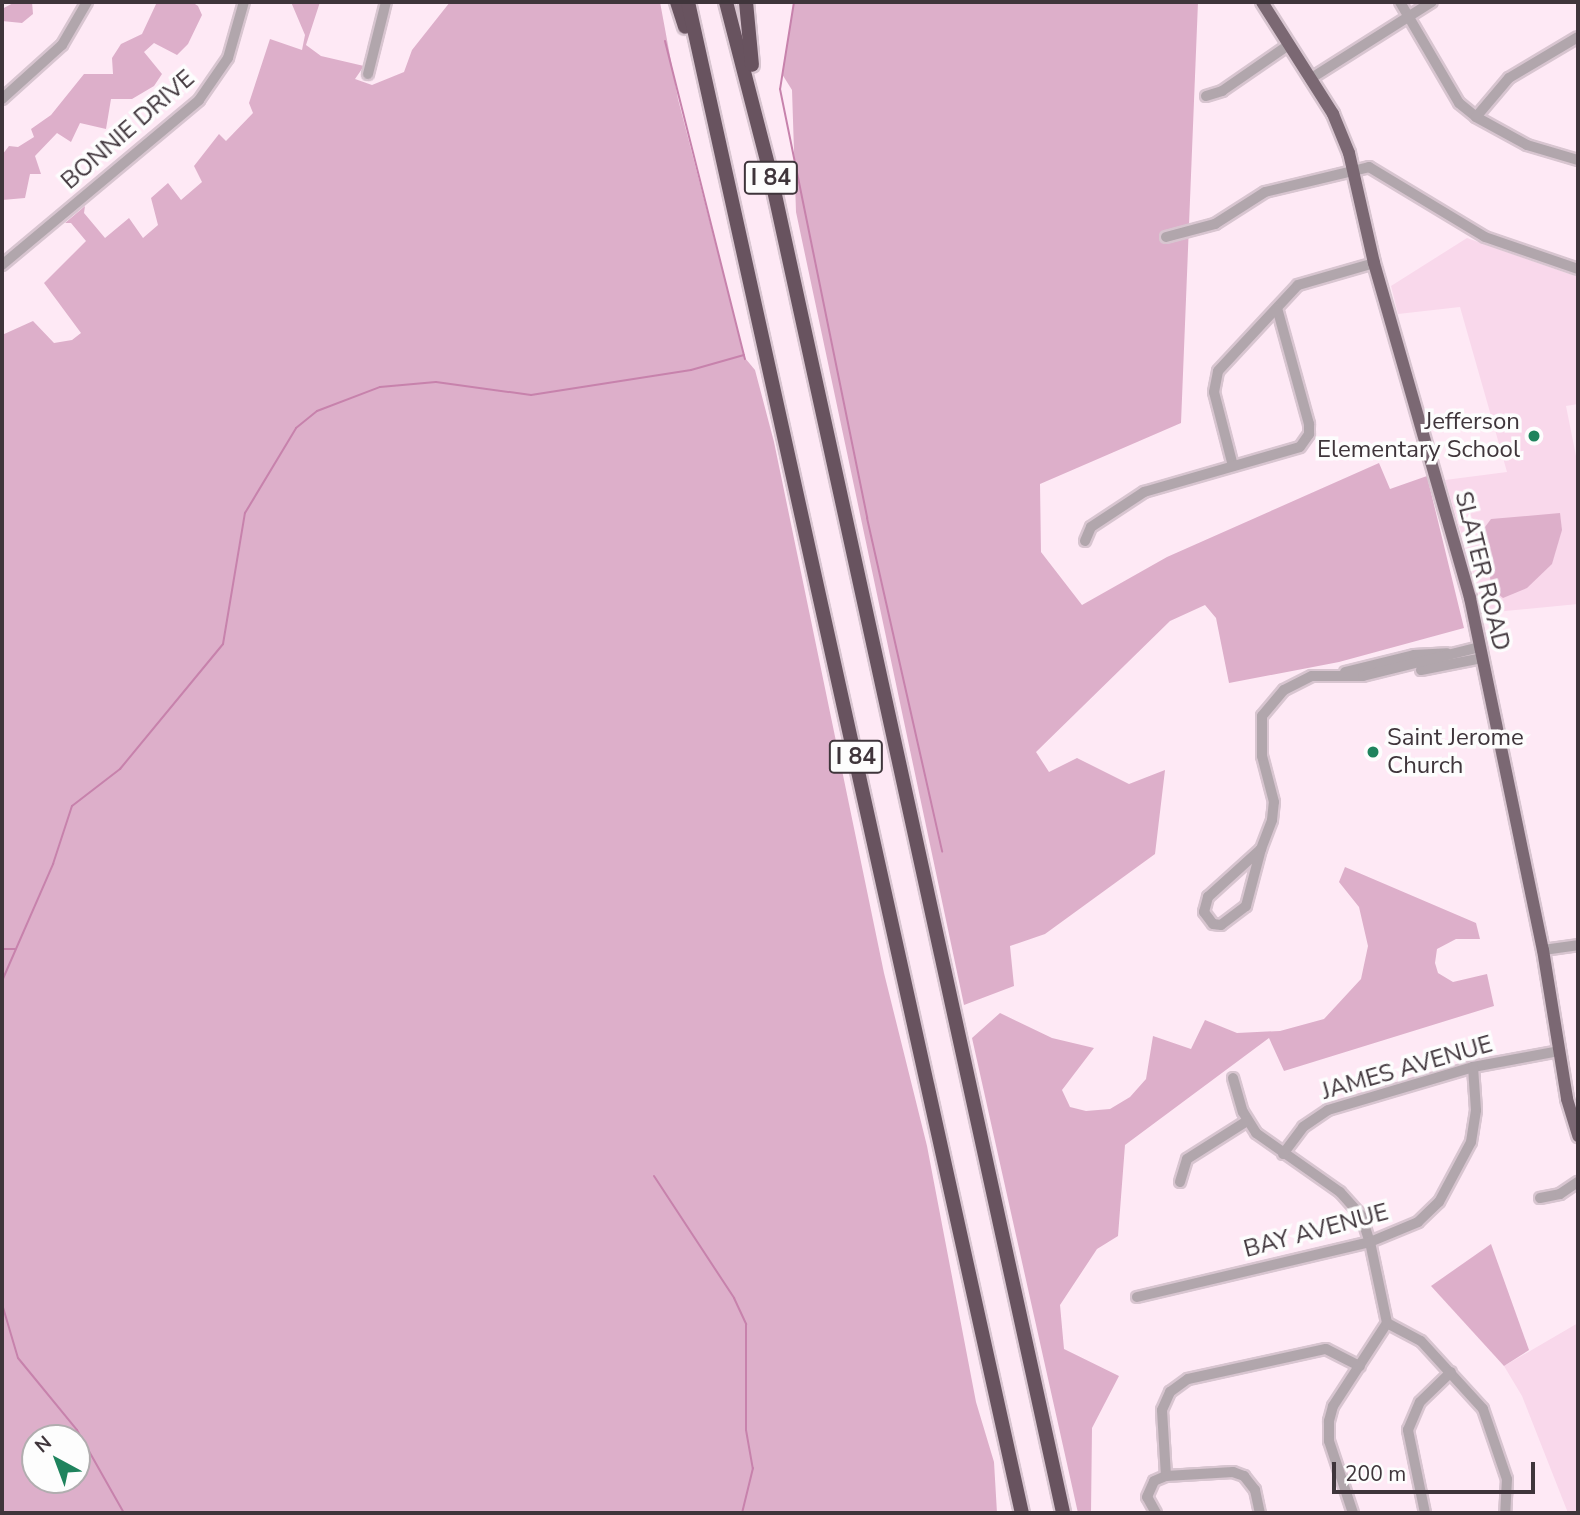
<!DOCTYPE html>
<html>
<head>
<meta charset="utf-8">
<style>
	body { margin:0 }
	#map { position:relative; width:1580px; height:1515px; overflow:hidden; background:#fee9f5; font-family:"Nunito Sans",sans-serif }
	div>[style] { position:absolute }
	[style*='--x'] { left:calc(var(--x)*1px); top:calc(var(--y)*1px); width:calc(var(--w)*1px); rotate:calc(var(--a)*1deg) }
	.built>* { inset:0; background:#f9d8eb }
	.green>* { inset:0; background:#ddafca }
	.stream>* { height:2px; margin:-1px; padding:0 1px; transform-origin:1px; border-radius:1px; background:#c782ac }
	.roads { filter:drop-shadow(2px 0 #d8c5d0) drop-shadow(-2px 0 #d8c5d0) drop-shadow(0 2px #d8c5d0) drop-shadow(0 -2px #d8c5d0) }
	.minor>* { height:10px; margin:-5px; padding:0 5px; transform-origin:5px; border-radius:5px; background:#b1a6ac }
	.major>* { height:12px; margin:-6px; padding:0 6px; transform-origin:6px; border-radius:6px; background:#7b6873 }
	.highway>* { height:14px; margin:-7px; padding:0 7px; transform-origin:7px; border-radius:7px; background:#68535f }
	.dots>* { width:19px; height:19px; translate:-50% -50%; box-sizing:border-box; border:4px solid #fdfdfd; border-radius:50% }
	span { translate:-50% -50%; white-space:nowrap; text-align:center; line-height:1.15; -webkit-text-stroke:7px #fdfdfd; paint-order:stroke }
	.shield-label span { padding:2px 5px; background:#fdfdfd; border:2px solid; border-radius:5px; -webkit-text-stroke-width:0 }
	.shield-label { font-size:23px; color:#3f353b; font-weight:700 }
	.street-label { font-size:24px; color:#3f353b }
	.poi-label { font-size:24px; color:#3f353b }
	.right { translate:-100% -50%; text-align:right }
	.left { translate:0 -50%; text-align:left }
	.frame { position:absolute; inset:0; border:4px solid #3f353b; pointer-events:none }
	.north { position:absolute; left:21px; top:1424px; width:70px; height:70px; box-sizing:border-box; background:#fdfdfd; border:2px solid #b1adaf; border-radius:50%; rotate:319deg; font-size:19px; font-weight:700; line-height:28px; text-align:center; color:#3f353b }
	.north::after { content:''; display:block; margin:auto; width:24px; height:32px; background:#1f835d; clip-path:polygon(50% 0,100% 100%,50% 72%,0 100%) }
	.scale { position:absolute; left:1332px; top:1462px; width:203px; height:32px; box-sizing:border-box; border:4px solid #3f353b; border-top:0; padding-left:9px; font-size:21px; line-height:24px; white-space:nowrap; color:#3f353b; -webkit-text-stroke:5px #fdfdfd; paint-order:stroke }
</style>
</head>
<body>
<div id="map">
	<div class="built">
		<i style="clip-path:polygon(1467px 238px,1578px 277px,1578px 404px,1566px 406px,1578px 466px,1578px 604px,1485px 613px,1445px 480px,1507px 472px,1460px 307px,1398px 314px,1391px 286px)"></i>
		<i style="clip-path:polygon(1578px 1323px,1578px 1513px,1568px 1513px,1522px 1396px,1504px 1366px)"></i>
	</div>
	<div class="green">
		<i style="clip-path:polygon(15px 2px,32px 2px,33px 14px,22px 23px,2px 21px,2px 9px)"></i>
		<i style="clip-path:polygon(157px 2px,192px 2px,198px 6px,202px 15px,188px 44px,177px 55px,154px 43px,144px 52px,162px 74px,154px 86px,132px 99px,111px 99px,106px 129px,80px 123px,71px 142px,57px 133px,35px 156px,41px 174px,30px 174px,25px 198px,2px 200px,2px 155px,9px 146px,18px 147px,34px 137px,31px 129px,51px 115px,84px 74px,113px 74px,112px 58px,121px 44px,142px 34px)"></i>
		<i style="clip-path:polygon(evenodd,291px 2px,320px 2px,306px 45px,321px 56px,364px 66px,355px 79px,372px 85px,404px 72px,412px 50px,450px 2px,660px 2px,678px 99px,745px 358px,755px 370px,774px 442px,884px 973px,927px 1146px,976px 1402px,994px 1462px,997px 1513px,2px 1513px,2px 335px,33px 321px,54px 343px,72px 340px,81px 333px,44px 283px,86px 241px,71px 223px,65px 223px,85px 206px,84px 213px,105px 238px,129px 218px,143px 238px,158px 225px,151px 198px,168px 183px,181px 200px,202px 182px,194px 166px,219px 134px,226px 141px,253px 113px,249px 103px,270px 39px,302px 50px,305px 35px,291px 2px,35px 1438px,77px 1438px,77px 1480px,35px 1480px,35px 1438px)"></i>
		<i style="clip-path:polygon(794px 2px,1198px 2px,1181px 423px,1040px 484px,1041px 552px,1082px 605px,1167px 557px,1379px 463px,1390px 489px,1427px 476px,1464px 628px,1339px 662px,1229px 683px,1216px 618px,1205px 605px,1170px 621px,1036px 752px,1049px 772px,1077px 758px,1129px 784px,1165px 770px,1155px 854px,1045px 934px,1010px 946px,1014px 986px,964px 1005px,796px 212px,792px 90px,782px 74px)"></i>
		<i style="clip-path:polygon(1560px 513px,1562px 530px,1552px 564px,1527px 588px,1503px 598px,1492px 589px,1482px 531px,1491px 519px)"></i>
		<i style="clip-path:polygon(1345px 867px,1476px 923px,1480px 939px,1456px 939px,1437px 949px,1435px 963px,1438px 973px,1453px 982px,1487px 974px,1494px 1006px,1284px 1071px,1269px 1038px,1125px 1145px,1118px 1236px,1097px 1249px,1060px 1305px,1064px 1349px,1119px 1376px,1092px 1428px,1091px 1513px,1078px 1513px,972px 1038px,1000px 1013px,1052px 1038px,1094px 1048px,1062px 1090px,1070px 1107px,1086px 1111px,1110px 1109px,1130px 1097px,1146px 1079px,1153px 1036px,1191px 1049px,1205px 1020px,1237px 1033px,1280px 1031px,1324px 1019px,1361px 979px,1368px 946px,1359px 907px,1339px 882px)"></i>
		<i style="clip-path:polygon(1491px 1244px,1529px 1350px,1504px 1366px,1431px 1286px)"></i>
	</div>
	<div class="stream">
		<i style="--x:794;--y:2;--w:88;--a:99.1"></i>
		<i style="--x:780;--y:89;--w:438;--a:78.5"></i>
		<i style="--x:867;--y:518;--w:342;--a:77.3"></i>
		<i style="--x:665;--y:41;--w:328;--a:75.9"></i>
		<i style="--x:2;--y:949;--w:13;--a:0"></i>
		<i style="--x:2;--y:981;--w:128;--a:-66.4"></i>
		<i style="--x:53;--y:864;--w:61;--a:-71.9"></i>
		<i style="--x:72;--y:806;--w:61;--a:-37.6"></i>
		<i style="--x:120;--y:769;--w:162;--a:-50.5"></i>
		<i style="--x:223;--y:644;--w:133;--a:-80.5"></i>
		<i style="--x:245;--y:513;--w:99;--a:-59"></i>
		<i style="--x:296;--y:428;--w:27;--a:-39"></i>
		<i style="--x:317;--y:411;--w:67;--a:-20.9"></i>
		<i style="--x:380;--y:387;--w:56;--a:-5.1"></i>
		<i style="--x:436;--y:382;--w:96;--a:7.8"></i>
		<i style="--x:531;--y:395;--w:162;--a:-8.9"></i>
		<i style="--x:691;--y:370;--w:55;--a:-15.8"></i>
		<i style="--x:654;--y:1176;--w:146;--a:56.7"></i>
		<i style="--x:734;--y:1298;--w:29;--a:65"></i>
		<i style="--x:746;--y:1324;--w:106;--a:90"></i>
		<i style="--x:746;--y:1430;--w:39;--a:80"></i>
		<i style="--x:753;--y:1468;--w:46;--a:103.7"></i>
		<i style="--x:2;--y:1304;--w:56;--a:73.5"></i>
		<i style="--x:18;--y:1358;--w:93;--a:50.7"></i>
		<i style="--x:77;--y:1430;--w:95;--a:60.5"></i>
	</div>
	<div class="roads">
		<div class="minor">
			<i style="--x:1400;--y:2;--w:117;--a:59.7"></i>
			<i style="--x:1459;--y:103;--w:22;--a:39"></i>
			<i style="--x:1476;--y:117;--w:58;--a:28.8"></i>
			<i style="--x:1527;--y:145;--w:53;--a:16.4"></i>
			<i style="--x:368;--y:74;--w:74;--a:-76"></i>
			<i style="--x:1310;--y:79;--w:144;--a:-32.3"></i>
			<i style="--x:1206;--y:96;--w:17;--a:-17"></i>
			<i style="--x:1222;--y:91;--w:79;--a:-34.7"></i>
			<i style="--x:2;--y:99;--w:81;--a:-42"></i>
			<i style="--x:62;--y:45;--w:50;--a:-59.8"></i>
			<i style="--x:1476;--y:117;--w:51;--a:-49.8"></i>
			<i style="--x:1509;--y:78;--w:80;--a:-30.7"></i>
			<i style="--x:1166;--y:237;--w:51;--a:-14.9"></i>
			<i style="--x:1215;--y:224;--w:59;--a:-32.6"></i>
			<i style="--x:1265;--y:192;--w:107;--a:-13.5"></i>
			<i style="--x:1369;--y:167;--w:135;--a:31.1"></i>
			<i style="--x:1485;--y:237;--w:98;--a:19"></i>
			<i style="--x:2;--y:265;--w:257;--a:-39.9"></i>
			<i style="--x:199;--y:100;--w:51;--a:-55.4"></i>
			<i style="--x:228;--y:58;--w:58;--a:-74.1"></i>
			<i style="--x:1233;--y:466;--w:76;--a:-104.4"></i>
			<i style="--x:1214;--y:392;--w:21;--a:-79"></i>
			<i style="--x:1218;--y:371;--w:117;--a:-47.1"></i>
			<i style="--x:1298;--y:285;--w:79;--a:-16.1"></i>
			<i style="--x:1085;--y:541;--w:15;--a:-67"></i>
			<i style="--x:1091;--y:527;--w:64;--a:-33.4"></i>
			<i style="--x:1144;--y:492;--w:162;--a:-16.1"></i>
			<i style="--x:1300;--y:447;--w:16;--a:-55"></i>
			<i style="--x:1309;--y:434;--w:10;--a:-90"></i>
			<i style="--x:1309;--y:424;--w:120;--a:-105.4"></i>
			<i style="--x:1421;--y:670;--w:62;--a:-11.1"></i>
			<i style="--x:1345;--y:672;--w:71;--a:-13.8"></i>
			<i style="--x:1414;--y:655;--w:33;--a:-3"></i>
			<i style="--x:1261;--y:849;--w:59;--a:104.7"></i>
			<i style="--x:1246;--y:906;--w:31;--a:143"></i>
			<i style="--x:1221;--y:925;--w:8;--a:-173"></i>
			<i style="--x:1213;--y:924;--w:15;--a:-127"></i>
			<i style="--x:1204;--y:912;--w:16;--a:-75"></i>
			<i style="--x:1208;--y:897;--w:72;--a:-42.2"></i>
			<i style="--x:1261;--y:849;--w:31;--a:-69"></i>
			<i style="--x:1272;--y:820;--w:18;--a:-84"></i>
			<i style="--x:1274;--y:802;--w:48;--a:-104.6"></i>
			<i style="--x:1262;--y:756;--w:40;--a:-90"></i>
			<i style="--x:1262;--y:716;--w:34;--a:-50"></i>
			<i style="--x:1284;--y:690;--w:31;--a:-27"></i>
			<i style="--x:1312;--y:676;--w:51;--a:0"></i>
			<i style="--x:1363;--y:676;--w:121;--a:-13.9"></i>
			<i style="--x:1543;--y:950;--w:35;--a:-8"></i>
			<i style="--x:1233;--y:1078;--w:35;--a:74"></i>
			<i style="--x:1243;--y:1112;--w:25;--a:58"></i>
			<i style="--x:1256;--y:1133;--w:103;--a:35.1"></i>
			<i style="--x:1340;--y:1192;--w:31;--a:48"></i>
			<i style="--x:1361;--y:1215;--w:28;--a:72"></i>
			<i style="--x:1370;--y:1242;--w:83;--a:78.1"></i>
			<i style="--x:1387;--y:1323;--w:99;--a:123"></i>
			<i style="--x:1333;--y:1406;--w:16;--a:105"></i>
			<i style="--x:1329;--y:1421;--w:20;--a:90"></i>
			<i style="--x:1329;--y:1441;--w:76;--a:71.6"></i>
			<i style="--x:1283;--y:1154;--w:34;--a:-53"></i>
			<i style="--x:1303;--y:1127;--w:30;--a:-34"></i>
			<i style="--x:1328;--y:1110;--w:151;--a:-16.5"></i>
			<i style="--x:1473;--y:1067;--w:87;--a:-10.5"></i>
			<i style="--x:1180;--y:1182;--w:24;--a:-73"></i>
			<i style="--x:1187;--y:1159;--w:71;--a:-32.3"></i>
			<i style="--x:1540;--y:1198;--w:20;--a:-11"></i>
			<i style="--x:1560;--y:1194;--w:22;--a:-34"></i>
			<i style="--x:1137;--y:1297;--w:239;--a:-13.3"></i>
			<i style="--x:1370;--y:1242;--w:52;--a:-22.6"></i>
			<i style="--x:1418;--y:1222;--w:29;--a:-44"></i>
			<i style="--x:1439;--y:1202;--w:68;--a:-61.9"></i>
			<i style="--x:1471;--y:1142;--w:32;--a:-81"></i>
			<i style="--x:1476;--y:1110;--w:43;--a:-94"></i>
			<i style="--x:1387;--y:1323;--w:38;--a:28"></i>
			<i style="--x:1421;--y:1341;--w:92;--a:47.6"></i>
			<i style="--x:1483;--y:1409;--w:74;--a:71.1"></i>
			<i style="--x:1507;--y:1479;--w:34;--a:93"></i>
			<i style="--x:1166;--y:1476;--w:66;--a:-93.5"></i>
			<i style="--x:1162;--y:1410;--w:20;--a:-66"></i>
			<i style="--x:1170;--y:1392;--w:22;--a:-36"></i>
			<i style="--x:1188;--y:1379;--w:141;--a:-12.3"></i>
			<i style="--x:1326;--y:1349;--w:38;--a:27"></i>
			<i style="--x:1156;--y:1513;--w:18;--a:-119"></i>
			<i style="--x:1147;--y:1497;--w:17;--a:-66"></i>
			<i style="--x:1154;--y:1481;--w:13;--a:-23"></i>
			<i style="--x:1166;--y:1476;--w:67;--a:-3.4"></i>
			<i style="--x:1233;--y:1472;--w:12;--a:20"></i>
			<i style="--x:1244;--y:1476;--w:18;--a:52"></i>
			<i style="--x:1255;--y:1490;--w:24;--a:78"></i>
			<i style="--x:1425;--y:1513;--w:85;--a:-101.6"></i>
			<i style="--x:1408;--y:1430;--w:30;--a:-67"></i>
			<i style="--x:1420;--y:1402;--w:43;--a:-44.1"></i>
		</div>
		<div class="major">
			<i style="--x:1262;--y:2;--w:133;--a:57.6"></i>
			<i style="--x:1333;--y:114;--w:42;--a:67.7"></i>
			<i style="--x:1349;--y:153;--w:113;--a:77.2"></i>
			<i style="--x:1374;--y:263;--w:348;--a:74"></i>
			<i style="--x:1470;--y:598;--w:359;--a:78.3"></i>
			<i style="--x:1543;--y:950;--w:151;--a:80.8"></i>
			<i style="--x:1567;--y:1099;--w:39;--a:73"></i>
		</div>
		<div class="highway">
			<i style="--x:677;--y:2;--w:26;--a:72"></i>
			<i style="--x:688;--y:2;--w:1547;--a:77.54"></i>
			<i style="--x:726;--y:2;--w:176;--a:75.5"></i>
			<i style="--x:770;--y:172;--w:1373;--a:77.67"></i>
			<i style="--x:746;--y:2;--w:63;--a:84.6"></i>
		</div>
	</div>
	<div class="dots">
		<i style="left:1534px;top:436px;background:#1f835d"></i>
		<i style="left:1373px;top:752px;background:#1f835d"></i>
	</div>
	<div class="shield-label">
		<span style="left:771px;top:178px">I 84</span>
		<span style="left:856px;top:757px">I 84</span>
	</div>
	<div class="street-label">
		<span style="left:128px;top:130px;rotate:-41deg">BONNIE DRIVE</span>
		<span style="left:1482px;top:571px;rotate:76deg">SLATER ROAD</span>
		<span style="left:1407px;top:1068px;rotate:-16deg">JAMES AVENUE</span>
		<span style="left:1316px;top:1231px;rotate:-15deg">BAY AVENUE</span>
	</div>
	<div class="poi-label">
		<span class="right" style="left:1520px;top:436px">Jefferson<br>Elementary School</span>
		<span class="left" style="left:1387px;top:752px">Saint Jerome<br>Church</span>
	</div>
	<div class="frame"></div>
	<div class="north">N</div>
	<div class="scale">200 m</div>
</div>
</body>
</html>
